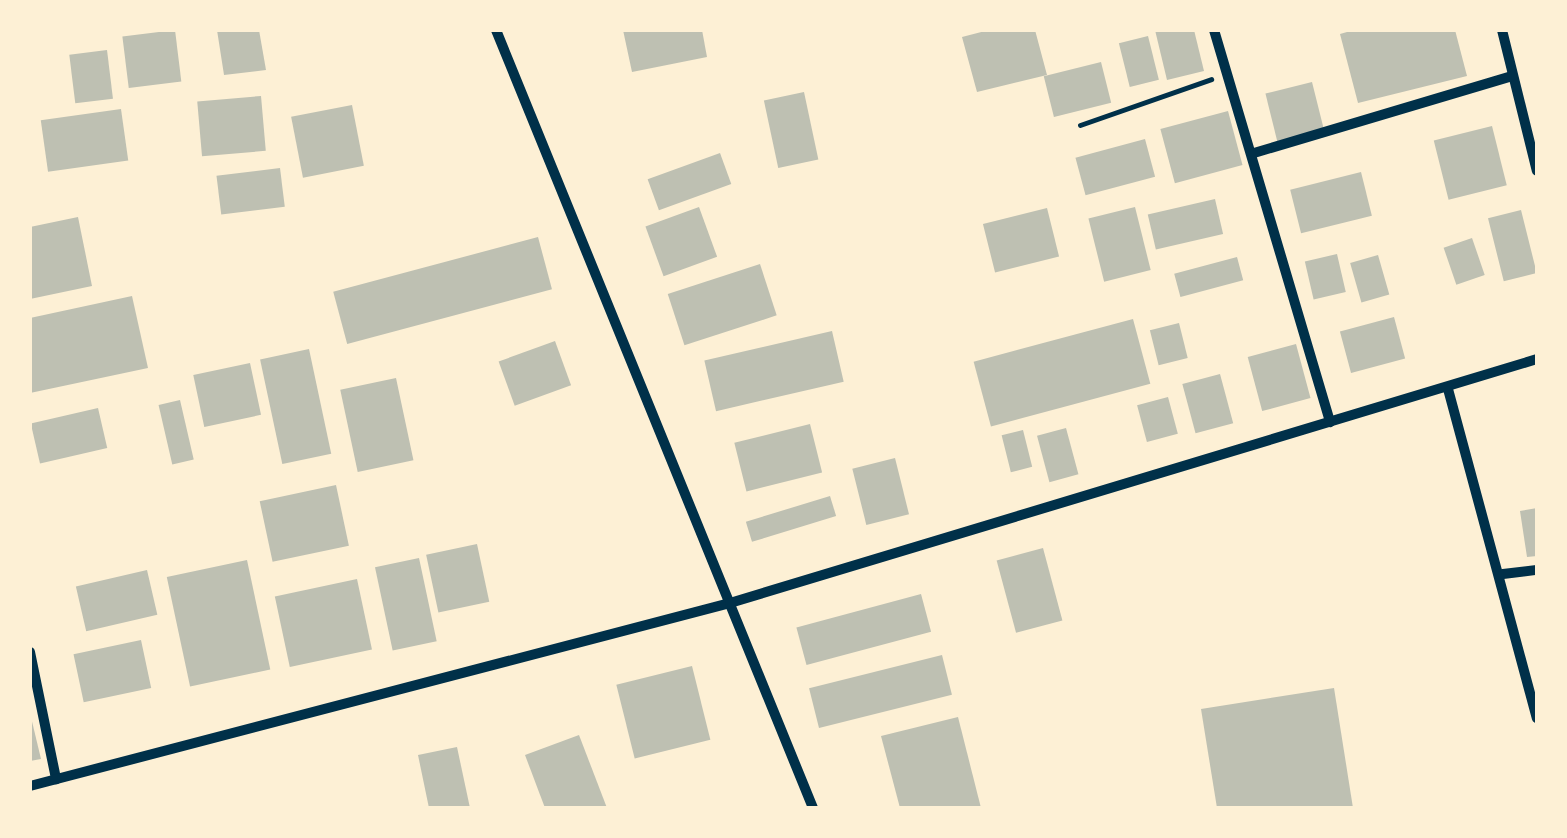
<!DOCTYPE html>
<html>
<head>
<meta charset="utf-8">
<style>
	body { margin:0 }
	#map { position:relative; width:1567px; height:838px; overflow:hidden; background:#fdf0d5; font-family:Lato,sans-serif }
	div>[style] { position:absolute }
	[style*='--x'] { left:calc(var(--x)*1px); top:calc(var(--y)*1px); width:calc(var(--w)*1px); rotate:calc(var(--a)*1deg) }
	.building>* { inset:0; background:#bec0b2; transform-origin:0 0 }
	.path>* { height:5px; margin:-2.5px; padding:0 2.5px; transform-origin:2.5px; border-radius:2.5px; background:#003049 }
	.minor>* { height:10px; margin:-5px; padding:0 5px; transform-origin:5px; border-radius:5px; background:#003049 }
	span { translate:-50% -50%; white-space:nowrap; text-align:center; line-height:1.15; -webkit-text-stroke:8px #fdf0d5; paint-order:stroke }
	.frame { position:absolute; inset:0; border:32px solid #fdf0d5; pointer-events:none }
</style>
</head>
<body>
<div id="map">
	<div class="building">
		<i style="left:175px;top:30px;width:52px;height:53px;rotate:83deg"></i>
		<i style="clip-path:polygon(217px 30px,259px 30px,266px 70px,224px 75px)"></i>
		<i style="clip-path:polygon(623px 30px,702px 30px,707px 57px,632px 72px)"></i>
		<i style="clip-path:polygon(989px 30px,1035px 30px,1047px 75px,977px 92px,962px 37px)"></i>
		<i style="clip-path:polygon(1155px 30px,1194px 30px,1204px 71px,1167px 80px)"></i>
		<i style="clip-path:polygon(1354px 30px,1455px 30px,1467px 76px,1358px 103px,1340px 34px)"></i>
		<i style="left:1148px;top:36px;width:45px;height:30px;rotate:76deg"></i>
		<i style="left:107px;top:50px;width:49px;height:38px;rotate:83deg"></i>
		<i style="left:1101px;top:62px;width:42px;height:59px;rotate:76deg"></i>
		<i style="left:1312px;top:82px;width:49px;height:48px;rotate:76deg"></i>
		<i style="left:804px;top:92px;width:69px;height:41px;rotate:78deg"></i>
		<i style="left:261px;top:96px;width:55px;height:64px;rotate:85deg"></i>
		<i style="left:352px;top:105px;width:62px;height:62px;rotate:79deg"></i>
		<i style="left:121px;top:109px;width:52px;height:81px;rotate:82deg"></i>
		<i style="left:1228px;top:111px;width:56px;height:70px;rotate:75deg"></i>
		<i style="left:1492px;top:126px;width:61px;height:60px;rotate:76deg"></i>
		<i style="left:1145px;top:139px;width:39px;height:72px;rotate:75deg"></i>
		<i style="left:720px;top:153px;width:33px;height:77px;rotate:70deg"></i>
		<i style="left:280px;top:168px;width:39px;height:64px;rotate:83deg"></i>
		<i style="left:1361px;top:172px;width:45px;height:73px;rotate:76deg"></i>
		<i style="left:1215px;top:199px;width:36px;height:69px;rotate:77deg"></i>
		<i style="left:699px;top:207px;width:53px;height:57px;rotate:70deg"></i>
		<i style="left:1135px;top:207px;width:65px;height:48px;rotate:76deg"></i>
		<i style="left:1047px;top:208px;width:50px;height:66px;rotate:76deg"></i>
		<i style="left:1521px;top:210px;width:65px;height:34px;rotate:76deg"></i>
		<i style="clip-path:polygon(78px 217px,92px 286px,30px 299px,30px 227px)"></i>
		<i style="left:538px;top:237px;width:54px;height:212px;rotate:75deg"></i>
		<i style="left:1472px;top:238px;width:39px;height:30px;rotate:71deg"></i>
		<i style="left:1337px;top:254px;width:39px;height:33px;rotate:77deg"></i>
		<i style="left:1378px;top:255px;width:41px;height:29px;rotate:74deg"></i>
		<i style="left:1237px;top:257px;width:24px;height:65px;rotate:75deg"></i>
		<i style="left:760px;top:264px;width:54px;height:97px;rotate:72deg"></i>
		<i style="clip-path:polygon(132px 296px,148px 368px,30px 393px,30px 318px)"></i>
		<i style="left:1394px;top:317px;width:43px;height:56px;rotate:75deg"></i>
		<i style="left:1133px;top:319px;width:67px;height:165px;rotate:75deg"></i>
		<i style="left:1179px;top:323px;width:36px;height:30px;rotate:76deg"></i>
		<i style="left:832px;top:331px;width:52px;height:131px;rotate:77deg"></i>
		<i style="left:555px;top:341px;width:47px;height:60px;rotate:70deg"></i>
		<i style="left:1296px;top:344px;width:56px;height:50px;rotate:75deg"></i>
		<i style="left:309px;top:349px;width:107px;height:50px;rotate:78deg"></i>
		<i style="left:250px;top:363px;width:53px;height:58px;rotate:78deg"></i>
		<i style="left:1220px;top:374px;width:51px;height:39px;rotate:75deg"></i>
		<i style="left:396px;top:378px;width:84px;height:57px;rotate:78deg"></i>
		<i style="left:1168px;top:397px;width:38px;height:32px;rotate:75deg"></i>
		<i style="left:180px;top:400px;width:61px;height:22px;rotate:77deg"></i>
		<i style="left:98px;top:408px;width:41px;height:69px;rotate:77deg"></i>
		<i style="left:810px;top:424px;width:50px;height:78px;rotate:76deg"></i>
		<i style="left:1066px;top:428px;width:48px;height:30px;rotate:75deg"></i>
		<i style="left:1023px;top:430px;width:38px;height:22px;rotate:76deg"></i>
		<i style="left:895px;top:458px;width:58px;height:44px;rotate:76deg"></i>
		<i style="left:336px;top:485px;width:62px;height:78px;rotate:78deg"></i>
		<i style="left:830px;top:496px;width:21px;height:88px;rotate:73deg"></i>
		<i style="clip-path:polygon(1537px 508px,1537px 556px,1527px 557px,1520px 511px)"></i>
		<i style="left:477px;top:544px;width:59px;height:52px;rotate:78deg"></i>
		<i style="left:1043px;top:548px;width:75px;height:48px;rotate:75deg"></i>
		<i style="left:419px;top:558px;width:85px;height:45px;rotate:78deg"></i>
		<i style="left:247px;top:560px;width:112px;height:82px;rotate:78deg"></i>
		<i style="left:147px;top:570px;width:46px;height:73px;rotate:77deg"></i>
		<i style="left:357px;top:579px;width:72px;height:84px;rotate:78deg"></i>
		<i style="left:921px;top:594px;width:39px;height:129px;rotate:75deg"></i>
		<i style="left:141px;top:640px;width:49px;height:69px;rotate:78deg"></i>
		<i style="left:942px;top:655px;width:41px;height:137px;rotate:76deg"></i>
		<i style="left:692px;top:666px;width:76px;height:78px;rotate:76deg"></i>
		<i style="clip-path:polygon(1334px 688px,1353px 808px,1217px 808px,1201px 709px)"></i>
		<i style="clip-path:polygon(30px 713px,41px 759px,30px 761px)"></i>
		<i style="clip-path:polygon(958px 717px,981px 808px,900px 808px,881px 736px)"></i>
		<i style="clip-path:polygon(579px 735px,607px 808px,545px 808px,525px 755px)"></i>
		<i style="clip-path:polygon(457px 747px,470px 808px,429px 808px,418px 755px)"></i>
	</div>
	<div class="path">
		<i style="--x:1080;--y:125;--w:139;--a:-19.3"></i>
	</div>
	<div class="minor">
		<i style="--x:496;--y:30;--w:840;--a:67.83"></i>
		<i style="--x:1214;--y:30;--w:409;--a:73.5"></i>
		<i style="--x:1502;--y:30;--w:145;--a:76.1"></i>
		<i style="--x:1254;--y:153;--w:269;--a:-16.6"></i>
		<i style="--x:1448;--y:389;--w:341;--a:74.9"></i>
		<i style="--x:1503;--y:574;--w:34;--a:-7"></i>
		<i style="--x:30;--y:652;--w:130;--a:78.4"></i>
		<i style="--x:30;--y:786;--w:724;--a:-14.65"></i>
		<i style="--x:730;--y:603;--w:843;--a:-16.82"></i>
	</div>
	<div class="frame"></div>
</div>
</body>
</html>
